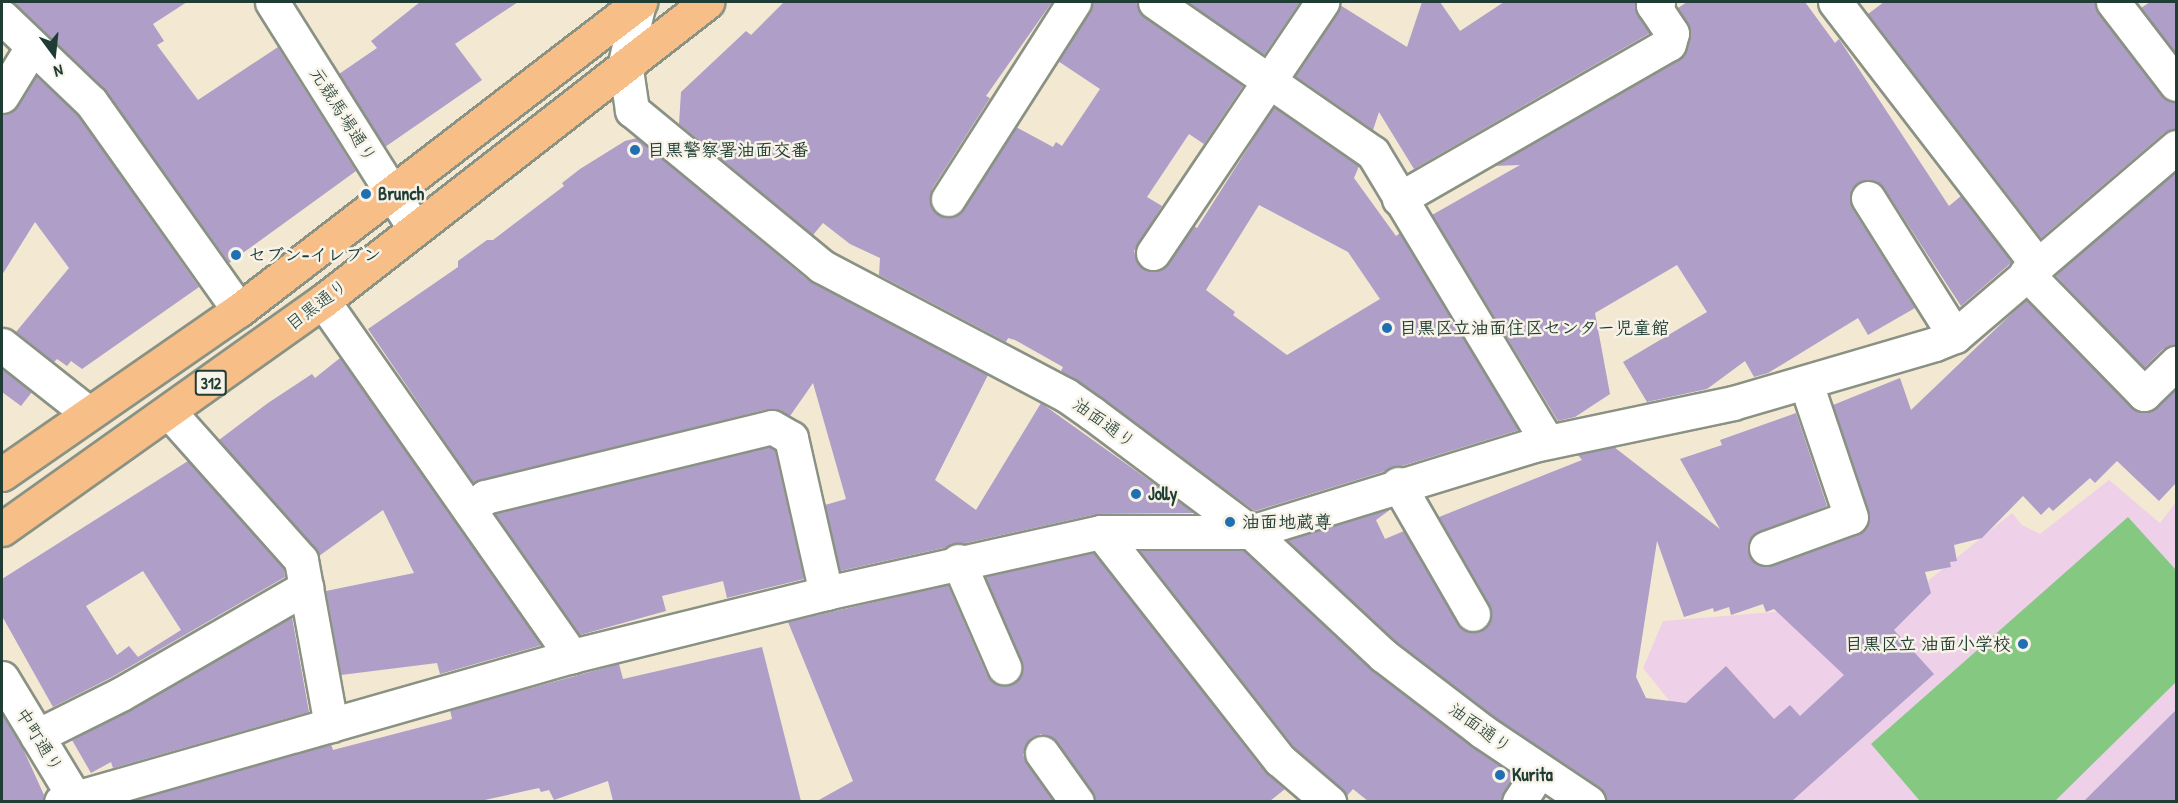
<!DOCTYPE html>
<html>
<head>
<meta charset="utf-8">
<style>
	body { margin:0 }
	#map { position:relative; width:2178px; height:803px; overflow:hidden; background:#f3e8d2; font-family:"Patrick Hand","Klee One",sans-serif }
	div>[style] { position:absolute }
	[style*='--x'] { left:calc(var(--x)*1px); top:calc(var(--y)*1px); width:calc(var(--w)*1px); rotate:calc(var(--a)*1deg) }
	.built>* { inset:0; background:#eed0e8 }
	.green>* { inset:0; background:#84c882 }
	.building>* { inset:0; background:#ae9ec8 }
	.roads { filter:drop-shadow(2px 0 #899283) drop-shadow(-2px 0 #899283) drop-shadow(0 2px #899283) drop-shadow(0 -2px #899283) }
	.minor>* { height:33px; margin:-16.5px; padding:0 16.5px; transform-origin:16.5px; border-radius:16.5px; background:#fff }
	.major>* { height:33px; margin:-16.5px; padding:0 16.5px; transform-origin:16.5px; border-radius:16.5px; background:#f7be88 }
	.dots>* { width:16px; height:16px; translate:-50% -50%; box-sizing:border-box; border:3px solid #f7f3e8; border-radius:50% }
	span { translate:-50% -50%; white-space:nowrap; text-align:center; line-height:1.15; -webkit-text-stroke:5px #f7f3e8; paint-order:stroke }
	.shield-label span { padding:2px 4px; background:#f7f3e8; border:2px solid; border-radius:4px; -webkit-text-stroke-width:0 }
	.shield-label { font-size:16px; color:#1f3d34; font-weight:700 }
	.street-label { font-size:18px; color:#1f3d34 }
	.poi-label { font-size:18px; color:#1f3d34; font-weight:700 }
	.left { translate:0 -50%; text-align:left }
	.right { translate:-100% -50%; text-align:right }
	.frame { position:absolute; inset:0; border:3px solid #1f3d34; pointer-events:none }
	.north { position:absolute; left:24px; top:24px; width:60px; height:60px; -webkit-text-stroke:4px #f7f3e8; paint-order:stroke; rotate:165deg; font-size:16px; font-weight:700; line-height:24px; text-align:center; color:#1f3d34 }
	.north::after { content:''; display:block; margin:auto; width:21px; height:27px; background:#1f3d34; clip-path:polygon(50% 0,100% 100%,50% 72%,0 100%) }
</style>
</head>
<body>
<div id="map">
	<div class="built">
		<i style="clip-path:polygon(2109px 480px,2160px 523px,2176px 502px,2176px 801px,1750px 801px,1643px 668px,1663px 621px,1922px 600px,1929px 580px,2012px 513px,2022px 525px,2040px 534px)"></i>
	</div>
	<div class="green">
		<i style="clip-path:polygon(2128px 517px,2176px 570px,2176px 682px,2055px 801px,1920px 801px,1871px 744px)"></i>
	</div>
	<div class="building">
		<i style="clip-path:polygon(12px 2px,187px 2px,153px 24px,164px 41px,157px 45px,198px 100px,278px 47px,356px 171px,229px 263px,106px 91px)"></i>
		<i style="clip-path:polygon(420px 2px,518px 2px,455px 44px,482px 80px,385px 147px,339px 74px,377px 48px,371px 41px)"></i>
		<i style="clip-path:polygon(evenodd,784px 2px,1052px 2px,986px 96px,990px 98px,932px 189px,932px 208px,948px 218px,964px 209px,1016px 127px,1053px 147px,1056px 142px,1062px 146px,1100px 89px,1058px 61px,1093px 2px,1136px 2px,1144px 17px,1243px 86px,1204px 144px,1189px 134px,1147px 197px,1162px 206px,1134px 251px,1142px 268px,1162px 270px,1194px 226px,1197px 228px,1274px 107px,1359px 166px,1354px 178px,1396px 236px,1400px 233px,1519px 430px,1255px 511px,1061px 371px,1063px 367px,1015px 340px,1008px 338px,1006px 342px,879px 275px,880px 258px,850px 244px,823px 223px,813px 235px,679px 124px,681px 92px,746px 31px,751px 35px,784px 2px,1259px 205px,1348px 252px,1380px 299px,1287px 355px,1233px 315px,1235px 312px,1206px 290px,1259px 205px)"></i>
		<i style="clip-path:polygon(1187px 2px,1300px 2px,1264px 55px)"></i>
		<i style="clip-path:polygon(1422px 2px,1440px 2px,1460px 31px,1504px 2px,1635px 2px,1637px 15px,1650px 33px,1414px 169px,1379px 112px,1373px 130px,1295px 76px,1340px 5px,1407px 47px)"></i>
		<i style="clip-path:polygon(1687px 2px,1805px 2px,1835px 43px,1839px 39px,1949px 206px,1961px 196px,2012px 262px,1961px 306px,1884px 188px,1876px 181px,1859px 182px,1851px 190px,1852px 208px,1915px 308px,1868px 335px,1858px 318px,1768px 373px,1754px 377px,1745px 361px,1707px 389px,1647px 402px,1623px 362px,1707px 312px,1677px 265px,1595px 313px,1610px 394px,1575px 417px,1558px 421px,1432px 215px,1520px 165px,1493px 166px,1678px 60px,1690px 37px,1688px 23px,1678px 8px)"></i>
		<i style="clip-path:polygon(1884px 2px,2095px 2px,2098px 13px,2161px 95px,2176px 102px,2176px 129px,2164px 133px,2041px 238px,1868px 14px)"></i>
		<i style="clip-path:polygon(2150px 2px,2176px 2px,2176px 54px,2141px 8px)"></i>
		<i style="clip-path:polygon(36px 76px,77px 114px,199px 287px,82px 369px,71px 361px,67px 366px,57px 359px,54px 362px,16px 332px,69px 268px,35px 222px,2px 275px,2px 115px,18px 106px)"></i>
		<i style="clip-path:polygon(637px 138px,809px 281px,988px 375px,935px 480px,976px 510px,1041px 403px,1195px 513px,1097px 514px,840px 571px,825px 505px,846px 499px,813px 383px,790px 416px,768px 409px,473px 483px,368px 329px,458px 267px,458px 261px,487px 240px,493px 240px,564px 186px,562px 183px,580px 169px,625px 141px)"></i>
		<i style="clip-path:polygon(2176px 171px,2176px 345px,2163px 349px,2144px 368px,2055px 275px)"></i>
		<i style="clip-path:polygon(evenodd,2026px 300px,2138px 412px,2157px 408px,2176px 389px,2176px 483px,2159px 501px,2117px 461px,2095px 483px,2090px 478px,2053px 511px,2049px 507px,2041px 515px,2023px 496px,1982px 538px,1954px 545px,1957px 561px,1950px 562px,1951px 567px,1925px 572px,1931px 593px,1894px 630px,1934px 674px,1792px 801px,1606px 801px,1598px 786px,1493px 716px,1396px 642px,1287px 540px,1391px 509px,1376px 520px,1385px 539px,1404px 531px,1457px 623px,1474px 633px,1489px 623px,1489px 605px,1439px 517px,1582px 460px,1578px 455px,1614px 447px,1720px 529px,1680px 459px,1722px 445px,1720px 440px,1796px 413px,1827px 506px,1752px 536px,1749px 555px,1762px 566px,1772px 566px,1857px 535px,1869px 521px,1833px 405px,1900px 378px,1911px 410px,2026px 300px,1657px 541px,1684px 617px,1713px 608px,1714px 612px,1729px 607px,1731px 615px,1763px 604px,1766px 612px,1774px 609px,1844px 675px,1800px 716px,1790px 705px,1774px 719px,1726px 666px,1686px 703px,1646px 698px,1636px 677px,1657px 541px)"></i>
		<i style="clip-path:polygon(340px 358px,542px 645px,440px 674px,437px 663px,341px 675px,326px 591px,414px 573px,383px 510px,319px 556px,219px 440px,268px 403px,312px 374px,315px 378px)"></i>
		<i style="clip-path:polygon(2px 369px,32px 392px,21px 406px,2px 392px)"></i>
		<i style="clip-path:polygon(769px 447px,775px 450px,804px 579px,727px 598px,723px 581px,662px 596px,666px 611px,580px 635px,495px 514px)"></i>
		<i style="clip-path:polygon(evenodd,188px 461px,284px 569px,285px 577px,112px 677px,53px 707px,2px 616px,2px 579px,188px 461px,143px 571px,181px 630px,138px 657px,129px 646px,117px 655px,86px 606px,143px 571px)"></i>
		<i style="clip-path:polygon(1140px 551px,1244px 551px,1373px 671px,1514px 775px,1500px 801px,1368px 801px,1353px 789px,1347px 796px,1294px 747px)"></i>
		<i style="clip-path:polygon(1094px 553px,1265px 772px,1285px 789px,1270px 801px,1096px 801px,1057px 742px,1041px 734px,1031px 738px,1023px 755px,1054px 801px,817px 801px,853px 781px,788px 622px,948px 585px,987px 675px,993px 682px,1011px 684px,1019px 678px,1021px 660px,985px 577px)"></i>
		<i style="clip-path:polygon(292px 617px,309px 712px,113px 768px,111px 762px,91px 773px,72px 740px)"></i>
		<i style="clip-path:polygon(762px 647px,801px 801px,613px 801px,608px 781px,554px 800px,549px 790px,541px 792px,539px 788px,480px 801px,131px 801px,331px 744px,333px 750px,452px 719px,450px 710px,619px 664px,623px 679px)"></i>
		<i style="clip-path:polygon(2176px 710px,2176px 801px,2084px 801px)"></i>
		<i style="clip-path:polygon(2px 713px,24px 751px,44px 795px,43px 801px,2px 801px)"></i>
	</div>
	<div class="roads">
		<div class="minor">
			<i style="--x:272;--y:2;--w:268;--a:57.8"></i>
			<i style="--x:639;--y:2;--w:63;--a:102.9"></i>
			<i style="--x:625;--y:63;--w:48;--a:81.5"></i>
			<i style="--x:632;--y:110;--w:245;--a:39.5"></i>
			<i style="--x:821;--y:266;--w:277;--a:27.8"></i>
			<i style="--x:1066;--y:395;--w:33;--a:35"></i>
			<i style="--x:1093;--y:414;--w:197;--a:36.8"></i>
			<i style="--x:1251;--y:532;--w:182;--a:43"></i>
			<i style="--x:1384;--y:656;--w:123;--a:37.4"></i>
			<i style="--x:1482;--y:731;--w:128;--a:33.8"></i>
			<i style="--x:1155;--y:2;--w:265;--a:34.7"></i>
			<i style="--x:1373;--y:153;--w:336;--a:58.9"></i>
			<i style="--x:1835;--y:2;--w:331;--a:52.4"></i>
			<i style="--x:2113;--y:2;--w:103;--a:52.5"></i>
			<i style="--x:2;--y:17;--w:123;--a:43.7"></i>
			<i style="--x:91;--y:102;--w:255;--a:54.6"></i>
			<i style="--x:2;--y:96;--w:57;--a:-58.5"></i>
			<i style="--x:1868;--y:198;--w:163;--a:57.8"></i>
			<i style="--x:948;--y:199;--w:234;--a:-57.4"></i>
			<i style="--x:1399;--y:199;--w:311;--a:-29.9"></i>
			<i style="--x:1669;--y:44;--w:11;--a:-75"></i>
			<i style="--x:1672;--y:33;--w:34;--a:-124"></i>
			<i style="--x:1653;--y:5;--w:6;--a:-31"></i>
			<i style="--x:1153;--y:253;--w:303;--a:-56"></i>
			<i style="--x:2026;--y:273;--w:169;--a:45.7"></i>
			<i style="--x:2144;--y:394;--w:45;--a:-44.1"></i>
			<i style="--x:323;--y:301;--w:434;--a:55"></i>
			<i style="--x:2;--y:345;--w:110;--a:38.3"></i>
			<i style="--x:170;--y:413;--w:197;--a:48.3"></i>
			<i style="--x:301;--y:560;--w:168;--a:79.7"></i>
			<i style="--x:1398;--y:484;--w:150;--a:60"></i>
			<i style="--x:471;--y:510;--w:19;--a:-43"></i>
			<i style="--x:485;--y:497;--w:295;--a:-13.7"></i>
			<i style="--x:772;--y:427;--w:22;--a:30"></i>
			<i style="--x:791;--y:438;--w:159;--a:77.3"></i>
			<i style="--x:1101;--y:532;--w:290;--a:51.9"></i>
			<i style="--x:1280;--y:760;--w:65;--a:40.6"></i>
			<i style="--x:1766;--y:548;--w:90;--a:-20"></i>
			<i style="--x:1851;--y:517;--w:141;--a:-108.6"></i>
			<i style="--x:958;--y:561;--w:116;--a:66.5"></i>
			<i style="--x:2;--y:678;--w:145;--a:58.8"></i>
			<i style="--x:37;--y:736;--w:94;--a:-26.6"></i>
			<i style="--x:121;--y:694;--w:214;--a:-30"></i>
			<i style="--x:1042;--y:753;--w:60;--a:54.5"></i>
			<i style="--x:61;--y:802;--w:531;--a:-15.95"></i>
			<i style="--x:572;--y:656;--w:262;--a:-13.9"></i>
			<i style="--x:826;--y:593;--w:282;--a:-12.5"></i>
			<i style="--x:1101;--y:532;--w:150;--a:0"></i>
			<i style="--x:1251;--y:532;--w:296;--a:-17.1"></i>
			<i style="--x:1534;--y:445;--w:203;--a:-11.9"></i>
			<i style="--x:1733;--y:403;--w:210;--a:-16.3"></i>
			<i style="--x:1935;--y:344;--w:22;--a:-22"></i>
			<i style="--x:1955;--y:336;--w:291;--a:-40.5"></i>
			<i style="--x:1519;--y:802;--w:38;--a:-57"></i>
		</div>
		<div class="major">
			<i style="--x:2;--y:474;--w:288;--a:-34.7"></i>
			<i style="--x:239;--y:310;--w:506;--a:-37.53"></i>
			<i style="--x:2;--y:529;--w:394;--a:-35.4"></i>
			<i style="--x:323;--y:301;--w:487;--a:-37.9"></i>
		</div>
	</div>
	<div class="dots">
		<i style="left:635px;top:150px;background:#1f6fb2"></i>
		<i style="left:366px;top:194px;background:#1f6fb2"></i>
		<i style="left:236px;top:255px;background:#1f6fb2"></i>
		<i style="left:1387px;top:328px;background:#1f6fb2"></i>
		<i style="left:1136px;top:494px;background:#1f6fb2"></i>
		<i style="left:1230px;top:522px;background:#1f6fb2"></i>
		<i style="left:2023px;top:644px;background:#1f6fb2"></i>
		<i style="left:1500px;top:775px;background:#1f6fb2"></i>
	</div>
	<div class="shield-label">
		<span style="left:211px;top:383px">312</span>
	</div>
	<div class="street-label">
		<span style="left:343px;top:115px;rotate:58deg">元競馬場通り</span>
		<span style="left:317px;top:305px;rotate:-37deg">目黒通り</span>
		<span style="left:1104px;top:423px;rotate:36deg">油面通り</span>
		<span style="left:1480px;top:728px;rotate:36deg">油面通り</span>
		<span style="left:39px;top:740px;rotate:58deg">中町通り</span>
	</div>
	<div class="poi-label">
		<span class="left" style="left:647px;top:150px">目黒警察署油面交番</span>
		<span class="left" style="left:378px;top:194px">Brunch</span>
		<span class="left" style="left:248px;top:255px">セブン-イレブン</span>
		<span class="left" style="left:1399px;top:328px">目黒区立油面住区センター児童館</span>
		<span class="left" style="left:1148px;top:494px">Jolly</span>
		<span class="left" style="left:1242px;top:522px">油面地蔵尊</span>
		<span class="right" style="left:2011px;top:644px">目黒区立 油面小学校</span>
		<span class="left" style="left:1512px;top:775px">Kurita</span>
	</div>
	<div class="frame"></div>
	<div class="north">N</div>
</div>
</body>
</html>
